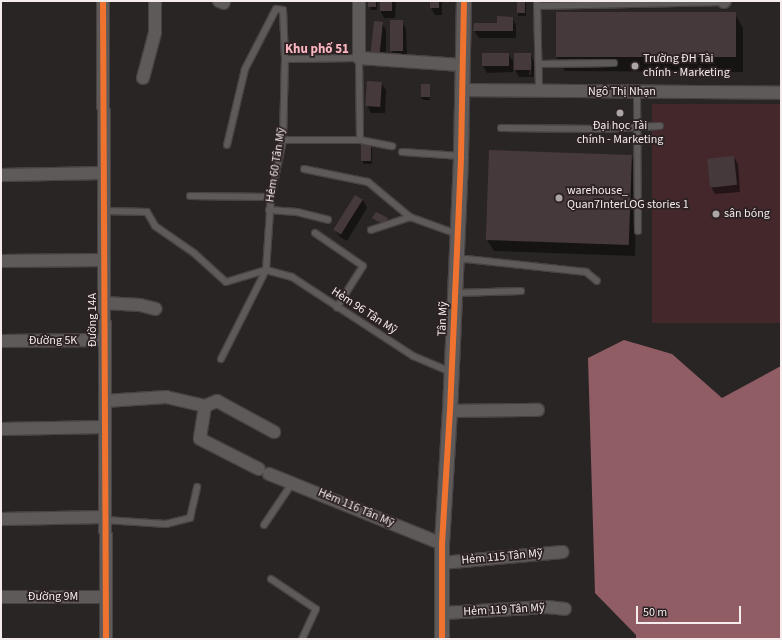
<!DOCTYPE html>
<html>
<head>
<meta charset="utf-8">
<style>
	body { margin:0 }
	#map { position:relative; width:782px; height:640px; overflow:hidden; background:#2a2525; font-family:"Source Sans 3",sans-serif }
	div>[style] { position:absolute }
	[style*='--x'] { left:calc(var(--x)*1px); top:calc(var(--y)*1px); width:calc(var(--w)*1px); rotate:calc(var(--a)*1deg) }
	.green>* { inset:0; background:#43272b; transform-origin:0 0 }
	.water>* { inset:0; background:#915d65 }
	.shadow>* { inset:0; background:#0007; transform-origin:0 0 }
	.building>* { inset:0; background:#46393b; transform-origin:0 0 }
	.roads { filter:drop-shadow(1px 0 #484243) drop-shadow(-1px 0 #484243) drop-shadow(0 1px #484243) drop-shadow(0 -1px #484243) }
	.service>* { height:6px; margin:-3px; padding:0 3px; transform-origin:3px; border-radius:3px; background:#5e5a5a }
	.minor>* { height:12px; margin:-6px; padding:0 6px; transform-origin:6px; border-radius:6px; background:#5e5a5a }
	.tertiary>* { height:14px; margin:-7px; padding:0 7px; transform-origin:7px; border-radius:7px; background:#5e5a5a }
	.cycleway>* { height:6px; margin:-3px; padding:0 3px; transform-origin:3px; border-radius:3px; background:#ef722f }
	.dots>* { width:11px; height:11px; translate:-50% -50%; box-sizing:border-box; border:2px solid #2d2223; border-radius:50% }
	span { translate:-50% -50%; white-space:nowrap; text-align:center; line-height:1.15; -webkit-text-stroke:3.5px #2d2223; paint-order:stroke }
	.poi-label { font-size:12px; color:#f4eced }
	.left { translate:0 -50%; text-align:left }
	.street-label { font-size:12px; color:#f4eced }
	.neighbourhood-label { font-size:13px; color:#fbb7c1; font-weight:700 }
	.frame { position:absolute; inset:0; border:2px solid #f4eced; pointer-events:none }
	.scale { position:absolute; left:636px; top:606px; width:105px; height:18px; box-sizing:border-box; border:2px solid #f4eced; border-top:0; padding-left:5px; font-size:12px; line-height:14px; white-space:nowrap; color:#f4eced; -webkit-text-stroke:3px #2d2223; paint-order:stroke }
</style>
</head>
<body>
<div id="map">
	<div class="green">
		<i style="left:652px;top:104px;width:129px;height:219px"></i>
	</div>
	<div class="water">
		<i style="clip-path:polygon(624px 340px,672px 354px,722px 398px,781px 366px,781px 639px,636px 639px,636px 635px,595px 593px,588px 358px)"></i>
	</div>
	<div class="shadow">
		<i style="clip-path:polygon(369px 1px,377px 1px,377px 10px,371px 10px)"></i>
		<i style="clip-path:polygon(381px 1px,396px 1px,395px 18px,384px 18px,380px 10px)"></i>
		<i style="clip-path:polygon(431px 1px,442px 1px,442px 15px,435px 15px,431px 8px)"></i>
		<i style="left:518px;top:1px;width:8px;height:15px"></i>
		<i style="clip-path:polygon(735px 14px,743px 28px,743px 72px,565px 71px,556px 57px)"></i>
		<i style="clip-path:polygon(512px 18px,516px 25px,516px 38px,479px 38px,474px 31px)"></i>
		<i style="clip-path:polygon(402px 21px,406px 29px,407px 58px,396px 58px,392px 51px)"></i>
		<i style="clip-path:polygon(382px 23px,386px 30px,386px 62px,379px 62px)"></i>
		<i style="clip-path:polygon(508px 54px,513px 61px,513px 72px,487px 73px,483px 66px)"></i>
		<i style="clip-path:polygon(evenodd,530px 54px,534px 62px,534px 77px,519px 77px,515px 70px,530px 54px,530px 60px,532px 60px,531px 75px,529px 75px,530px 60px)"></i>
		<i style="clip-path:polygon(381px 83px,386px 90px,385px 113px,371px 113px,367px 105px)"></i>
		<i style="clip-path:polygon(429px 85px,430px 100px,423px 100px,421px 97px)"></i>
		<i style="clip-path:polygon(362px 145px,370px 145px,372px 149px,372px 164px,364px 164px,362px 161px)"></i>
		<i style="clip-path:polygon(490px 151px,631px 156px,637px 167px,635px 256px,494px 251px,487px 240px)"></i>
		<i style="clip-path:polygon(734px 157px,738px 164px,740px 192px,715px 194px,711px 187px,708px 160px)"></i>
		<i style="clip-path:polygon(363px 200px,367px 208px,347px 241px,340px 237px,335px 230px)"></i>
		<i style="clip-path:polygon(374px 218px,387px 219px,389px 222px,386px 228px)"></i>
	</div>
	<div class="building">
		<i style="left:368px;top:1px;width:8px;height:6px"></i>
		<i style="left:380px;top:1px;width:12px;height:10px"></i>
		<i style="left:430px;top:1px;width:9px;height:7px"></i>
		<i style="left:517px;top:1px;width:8px;height:12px"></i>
		<i style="left:556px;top:12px;width:180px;height:45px"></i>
		<i style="clip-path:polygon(497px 16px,513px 17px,513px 31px,473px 31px,474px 23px,497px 23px)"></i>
		<i style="left:403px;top:20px;width:31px;height:13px;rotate:90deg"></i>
		<i style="left:374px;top:21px;width:9px;height:34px;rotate:6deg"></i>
		<i style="left:482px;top:53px;width:27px;height:13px"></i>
		<i style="left:514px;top:53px;width:17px;height:17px"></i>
		<i style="left:367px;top:81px;width:15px;height:25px;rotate:4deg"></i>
		<i style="left:421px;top:84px;width:9px;height:13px"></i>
		<i style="left:361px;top:144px;width:10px;height:17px"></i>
		<i style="left:489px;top:150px;width:143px;height:90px;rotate:2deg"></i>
		<i style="left:734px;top:156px;width:29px;height:27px;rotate:84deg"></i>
		<i style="left:355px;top:195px;width:9px;height:41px;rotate:32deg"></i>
		<i style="clip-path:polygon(376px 212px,388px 218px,384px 225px,372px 218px)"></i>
	</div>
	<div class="roads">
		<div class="service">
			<i style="--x:537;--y:1;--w:90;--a:88.7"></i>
			<i style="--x:537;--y:6;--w:187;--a:-1.2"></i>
			<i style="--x:285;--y:59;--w:74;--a:-0.8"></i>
			<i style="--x:359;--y:58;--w:82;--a:89.3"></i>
			<i style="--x:539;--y:64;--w:75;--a:-0.8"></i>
			<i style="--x:637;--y:92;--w:139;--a:89.6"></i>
			<i style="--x:501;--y:128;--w:100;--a:0.6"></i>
			<i style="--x:601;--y:129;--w:59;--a:-2.9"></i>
			<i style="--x:283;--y:140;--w:77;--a:0"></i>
			<i style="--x:360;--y:140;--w:33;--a:11"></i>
			<i style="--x:402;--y:152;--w:59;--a:3.9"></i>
			<i style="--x:304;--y:169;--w:65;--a:11.5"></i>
			<i style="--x:368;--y:182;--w:55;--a:39.8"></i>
			<i style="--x:410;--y:217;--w:50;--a:19.9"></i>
			<i style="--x:190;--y:196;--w:81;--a:0.7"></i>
			<i style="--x:269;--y:210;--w:28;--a:4"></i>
			<i style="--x:297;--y:212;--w:32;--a:14"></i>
			<i style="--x:104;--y:211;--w:43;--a:1.3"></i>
			<i style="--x:147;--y:212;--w:16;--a:60"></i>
			<i style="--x:155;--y:226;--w:47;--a:34.7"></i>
			<i style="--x:194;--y:253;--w:43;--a:42.2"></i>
			<i style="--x:226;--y:282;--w:42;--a:-16.7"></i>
			<i style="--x:371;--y:230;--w:41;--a:-18.4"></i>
			<i style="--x:315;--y:233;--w:58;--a:34.5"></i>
			<i style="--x:363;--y:266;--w:49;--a:122.4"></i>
			<i style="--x:456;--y:261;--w:10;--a:-11"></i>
			<i style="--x:466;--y:259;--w:121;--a:6.2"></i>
			<i style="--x:586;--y:272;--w:14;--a:39"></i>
			<i style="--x:266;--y:270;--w:27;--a:15"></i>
			<i style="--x:292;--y:277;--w:145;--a:33.1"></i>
			<i style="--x:413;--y:356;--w:41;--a:22.8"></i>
			<i style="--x:455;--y:293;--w:66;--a:-1.7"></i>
			<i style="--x:221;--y:359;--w:100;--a:-63.2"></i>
			<i style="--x:266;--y:270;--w:73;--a:-86.1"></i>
			<i style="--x:271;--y:197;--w:58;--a:-78.1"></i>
			<i style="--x:283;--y:140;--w:81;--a:-88.6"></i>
			<i style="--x:285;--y:59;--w:49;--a:-92.3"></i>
			<i style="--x:283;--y:10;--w:7;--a:-172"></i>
			<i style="--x:276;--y:9;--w:68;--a:117.3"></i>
			<i style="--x:245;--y:69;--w:78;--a:103.3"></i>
			<i style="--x:105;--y:520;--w:61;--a:3.8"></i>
			<i style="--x:166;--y:524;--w:25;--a:-14"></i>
			<i style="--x:190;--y:518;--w:32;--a:-77"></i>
			<i style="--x:264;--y:525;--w:52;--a:-56"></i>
			<i style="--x:271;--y:579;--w:54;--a:33.7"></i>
			<i style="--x:316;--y:609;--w:33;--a:115"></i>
		</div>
		<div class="minor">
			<i style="--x:103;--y:1;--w:638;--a:89.73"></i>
			<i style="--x:219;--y:1;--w:5;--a:22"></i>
			<i style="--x:359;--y:1;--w:57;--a:90"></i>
			<i style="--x:359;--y:58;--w:102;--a:3.9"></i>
			<i style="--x:724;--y:2;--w:1;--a:-45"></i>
			<i style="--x:143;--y:78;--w:47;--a:-75.1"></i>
			<i style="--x:155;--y:33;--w:32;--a:-90"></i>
			<i style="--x:463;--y:90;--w:318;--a:0.5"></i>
			<i style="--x:1;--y:175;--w:103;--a:-1.1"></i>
			<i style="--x:1;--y:261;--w:103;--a:-0.6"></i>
			<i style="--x:104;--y:303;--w:36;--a:3"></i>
			<i style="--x:140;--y:305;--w:16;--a:14"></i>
			<i style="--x:1;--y:341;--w:104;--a:-0.6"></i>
			<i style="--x:105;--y:401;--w:61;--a:-3.8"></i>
			<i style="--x:166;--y:397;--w:40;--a:13"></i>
			<i style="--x:205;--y:406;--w:33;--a:99"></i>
			<i style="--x:200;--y:439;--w:66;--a:27"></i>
			<i style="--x:205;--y:406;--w:13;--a:-23"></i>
			<i style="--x:217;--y:401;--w:65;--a:28.5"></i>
			<i style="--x:450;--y:411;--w:88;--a:-0.7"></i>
			<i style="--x:1;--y:429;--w:104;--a:-1.1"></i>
			<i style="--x:269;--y:474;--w:187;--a:22"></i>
			<i style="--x:1;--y:519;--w:104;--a:-1.1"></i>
			<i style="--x:441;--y:563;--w:122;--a:-5.2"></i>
			<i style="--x:1;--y:597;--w:105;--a:0"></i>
			<i style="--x:444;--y:613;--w:103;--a:-3.3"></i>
			<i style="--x:547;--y:607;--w:18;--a:6"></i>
		</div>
		<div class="tertiary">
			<i style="--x:442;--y:639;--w:95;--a:-90"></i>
			<i style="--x:442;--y:544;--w:133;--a:-86.6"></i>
			<i style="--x:450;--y:411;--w:255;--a:-87.5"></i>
			<i style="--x:461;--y:156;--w:155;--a:-88.9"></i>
		</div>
	</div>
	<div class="cycleway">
		<i style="--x:103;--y:1;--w:638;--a:89.73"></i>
		<i style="--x:442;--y:639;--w:95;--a:-90"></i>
		<i style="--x:442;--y:544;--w:133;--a:-86.6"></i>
		<i style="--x:450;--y:411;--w:255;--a:-87.5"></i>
		<i style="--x:461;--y:156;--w:155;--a:-88.9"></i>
	</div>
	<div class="dots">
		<i style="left:635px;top:66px;background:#ada6a7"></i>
		<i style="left:620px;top:113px;background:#ada6a7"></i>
		<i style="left:559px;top:198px;background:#ada6a7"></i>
		<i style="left:716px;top:214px;background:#ada6a7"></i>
	</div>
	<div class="poi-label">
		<span class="left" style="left:643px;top:66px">Trường ĐH Tài<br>chính - Marketing</span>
		<span style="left:620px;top:133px">Đại học Tài<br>chính - Marketing</span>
		<span class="left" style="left:567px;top:198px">warehouse_<br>Quan7InterLOG stories 1</span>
		<span class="left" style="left:724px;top:214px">sân bóng</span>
	</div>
	<div class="street-label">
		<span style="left:622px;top:92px">Ngô Thị Nhạn</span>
		<span style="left:276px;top:165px;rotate:-81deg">Hẻm 60 Tân Mỹ</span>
		<span style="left:364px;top:311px;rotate:33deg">Hẻm 96 Tân Mỹ</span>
		<span style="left:443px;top:319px;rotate:-87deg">Tân Mỹ</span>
		<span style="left:93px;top:320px;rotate:-90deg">Đường 14A</span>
		<span style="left:53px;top:341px">Đường 5K</span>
		<span style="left:356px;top:508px;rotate:23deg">Hẻm 116 Tân Mỹ</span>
		<span style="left:502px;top:557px;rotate:-5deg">Hẻm 115 Tân Mỹ</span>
		<span style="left:53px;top:597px">Đường 9M</span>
		<span style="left:504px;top:610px;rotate:-3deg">Hẻm 119 Tân Mỹ</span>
	</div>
	<div class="neighbourhood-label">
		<span style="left:317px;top:49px">Khu phố 51</span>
	</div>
	<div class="frame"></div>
	<div class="scale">50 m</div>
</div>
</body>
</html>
